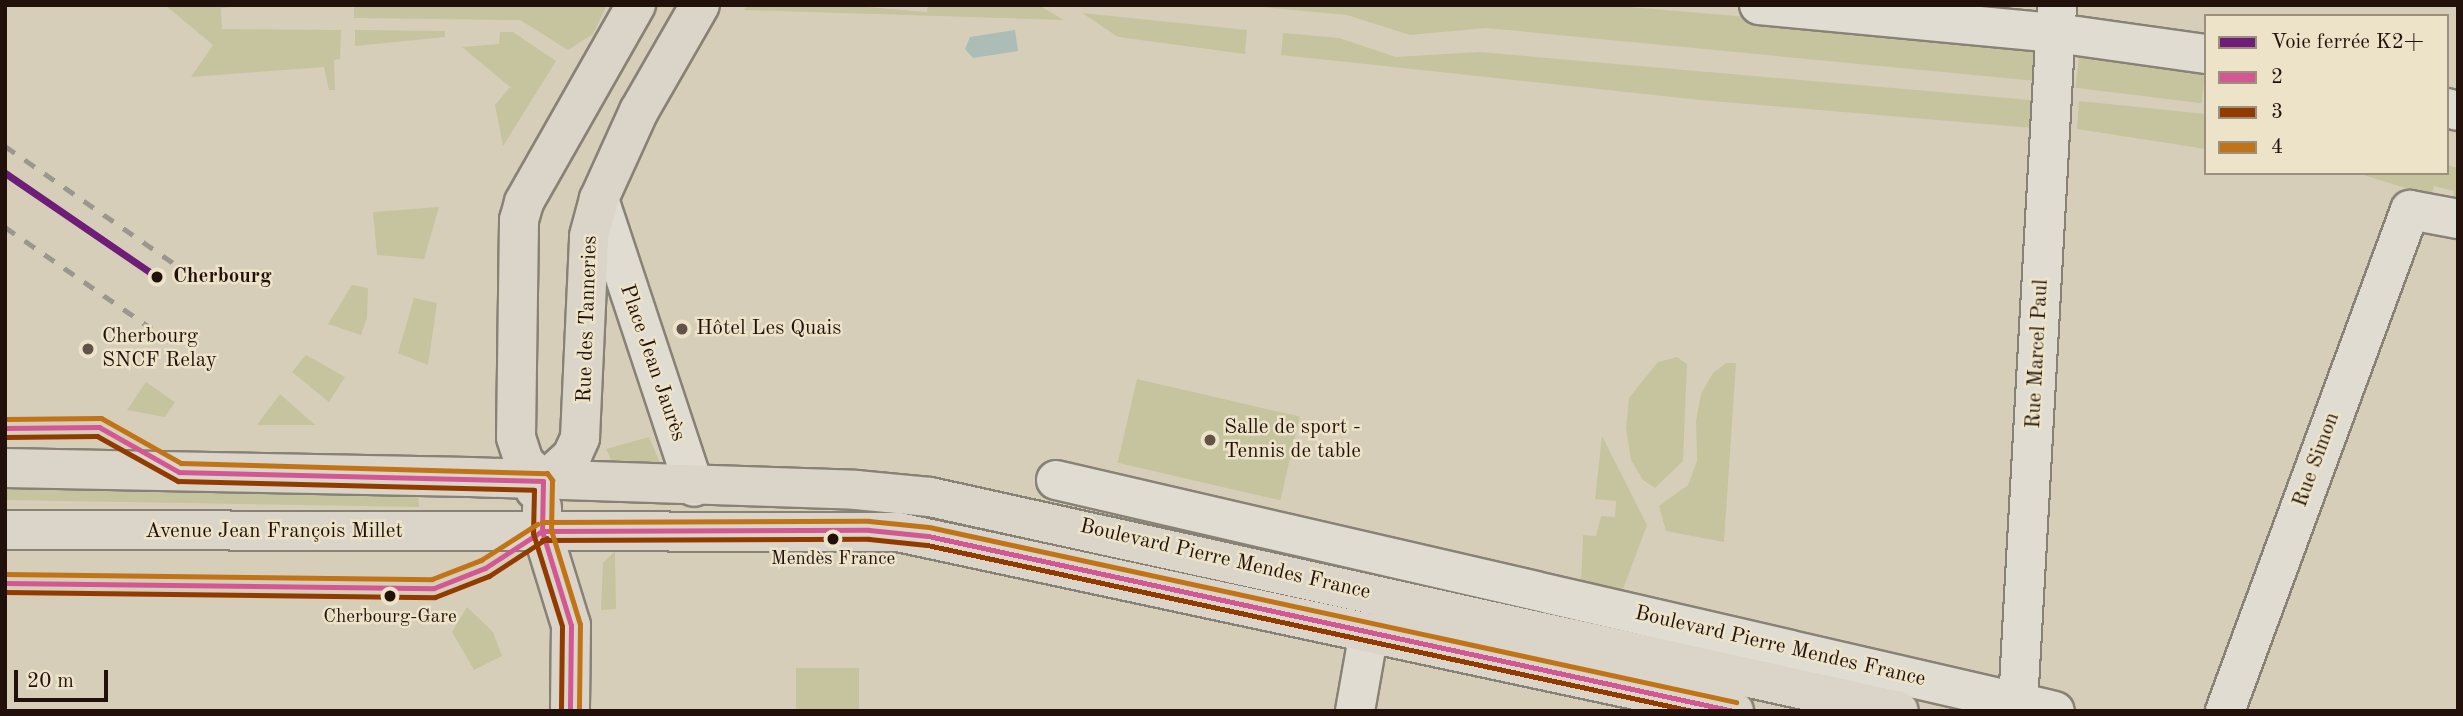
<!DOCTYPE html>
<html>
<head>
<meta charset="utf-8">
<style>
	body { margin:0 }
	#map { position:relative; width:2463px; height:716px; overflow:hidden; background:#d7ceb9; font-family:"Old Standard TT",serif }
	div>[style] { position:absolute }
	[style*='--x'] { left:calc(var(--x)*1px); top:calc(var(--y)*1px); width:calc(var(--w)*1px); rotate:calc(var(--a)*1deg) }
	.green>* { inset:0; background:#c5c49e; transform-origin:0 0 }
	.water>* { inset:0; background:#abbdb5 }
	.roads { filter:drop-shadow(2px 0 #888175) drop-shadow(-2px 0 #888175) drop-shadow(0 2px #888175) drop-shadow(0 -2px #888175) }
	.minor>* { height:38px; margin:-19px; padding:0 19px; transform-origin:19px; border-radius:19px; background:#e0dcd1 }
	.major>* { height:38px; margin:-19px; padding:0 19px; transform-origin:19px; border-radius:19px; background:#dad5c8 }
	.rail>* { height:5px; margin-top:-2.5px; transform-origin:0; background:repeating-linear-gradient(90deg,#9c978e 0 12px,transparent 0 24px) }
	.bus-1>* { height:5px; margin:-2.5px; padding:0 2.5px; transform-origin:2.5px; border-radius:2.5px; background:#d35792 }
	.bus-2>* { height:5px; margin:-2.5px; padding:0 2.5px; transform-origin:2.5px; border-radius:2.5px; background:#913b01 }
	.bus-3>* { height:5px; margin:-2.5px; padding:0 2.5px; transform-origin:2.5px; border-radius:2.5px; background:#c17318 }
	.rail-1>* { height:7px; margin:-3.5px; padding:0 3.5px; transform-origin:3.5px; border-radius:3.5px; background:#6e1e78 }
	.dots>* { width:19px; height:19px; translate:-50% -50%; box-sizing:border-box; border:4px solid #ede3c9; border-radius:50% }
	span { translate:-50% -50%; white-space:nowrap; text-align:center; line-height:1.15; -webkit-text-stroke:5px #ede3c9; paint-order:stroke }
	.bus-label { font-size:19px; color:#22110b }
	.stop-label { font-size:21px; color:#22110b; font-weight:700 }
	.left { translate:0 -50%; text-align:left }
	.street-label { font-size:21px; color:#22110b }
	.poi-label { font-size:21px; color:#22110b }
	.frame { position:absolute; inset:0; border:7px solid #22110b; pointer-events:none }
	.legend { position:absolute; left:2204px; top:14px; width:245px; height:161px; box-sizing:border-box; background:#ede3c9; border:2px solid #9c8f7d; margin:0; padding:9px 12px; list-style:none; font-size:21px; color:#22110b }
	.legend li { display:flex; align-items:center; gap:14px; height:35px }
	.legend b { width:35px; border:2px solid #9c8f7d }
	.scale { position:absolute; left:14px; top:670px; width:94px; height:32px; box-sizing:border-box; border:4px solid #22110b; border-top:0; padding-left:9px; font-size:21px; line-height:24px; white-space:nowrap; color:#22110b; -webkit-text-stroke:5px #ede3c9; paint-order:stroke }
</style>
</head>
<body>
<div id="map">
	<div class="green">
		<i style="clip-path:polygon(165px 5px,254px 5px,221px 8px,222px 29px,341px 30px,340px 59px,334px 60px,335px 90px,329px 90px,324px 67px,191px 77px,213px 45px)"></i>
		<i style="clip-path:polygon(354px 5px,607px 5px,593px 34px,568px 50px,520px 20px,354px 18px)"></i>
		<i style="clip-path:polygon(747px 5px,844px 5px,927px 12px,928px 5px,1038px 5px,1064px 20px,744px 10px)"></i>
		<i style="clip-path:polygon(1240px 5px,1607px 5px,2039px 42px,2036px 81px,1486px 28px,1410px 35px,1347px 15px)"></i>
		<i style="clip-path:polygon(1082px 13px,1247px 30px,1245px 54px,1118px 37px)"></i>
		<i style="clip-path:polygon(355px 30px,445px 31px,445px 37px,355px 46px)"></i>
		<i style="clip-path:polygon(500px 32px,513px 32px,556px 61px,503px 146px,495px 105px,510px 87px,462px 47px,499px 44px)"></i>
		<i style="clip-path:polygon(1283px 33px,1339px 38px,1396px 57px,1479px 52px,2031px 100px,2032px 128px,1700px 100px,1281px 55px)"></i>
		<i style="left:2080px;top:50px;width:127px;height:38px;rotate:7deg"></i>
		<i style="clip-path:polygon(2079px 101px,2206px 114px,2206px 149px,2077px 129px)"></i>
		<i style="clip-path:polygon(2447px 165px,2458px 168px,2458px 202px,2453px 201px,2454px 191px,2434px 186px,2431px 196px,2357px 173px,2447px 173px)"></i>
		<i style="clip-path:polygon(439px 207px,424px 259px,377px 255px,373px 212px)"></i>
		<i style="clip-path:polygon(352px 285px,368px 288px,367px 318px,361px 335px,328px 324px)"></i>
		<i style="clip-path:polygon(414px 298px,437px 303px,428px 365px,398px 353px)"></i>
		<i style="clip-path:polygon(306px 355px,345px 377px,329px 402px,292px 372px)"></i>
		<i style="clip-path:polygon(1677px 357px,1687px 364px,1683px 461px,1655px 488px,1643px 480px,1631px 460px,1626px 428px,1629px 398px,1658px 362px)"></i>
		<i style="clip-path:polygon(1726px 363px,1736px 363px,1724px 542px,1666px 531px,1659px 506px,1688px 485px,1697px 461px,1696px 421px,1701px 394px,1713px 373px)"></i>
		<i style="left:1137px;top:379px;width:167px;height:86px;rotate:13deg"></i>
		<i style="clip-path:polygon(146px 382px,175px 402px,165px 417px,127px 410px)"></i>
		<i style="clip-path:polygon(280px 394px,315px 425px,257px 425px)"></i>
		<i style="clip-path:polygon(1602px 436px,1647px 525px,1623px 589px,1581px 585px,1583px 535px,1596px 536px,1601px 516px,1615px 517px,1616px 501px,1595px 499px)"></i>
		<i style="clip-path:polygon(649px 437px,666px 477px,614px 466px,606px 449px)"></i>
		<i style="clip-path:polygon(5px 488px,418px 493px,419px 507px,5px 500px)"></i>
		<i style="clip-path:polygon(615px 551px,616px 609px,601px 610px,603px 563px)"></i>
		<i style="clip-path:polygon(467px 607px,493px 632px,502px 656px,474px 670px,452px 632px)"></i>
		<i style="left:796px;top:668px;width:63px;height:43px"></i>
	</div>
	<div class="water">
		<i style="clip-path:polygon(1015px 30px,1018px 51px,973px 58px,965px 49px,970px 37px)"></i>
	</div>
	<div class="roads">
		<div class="minor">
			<i style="--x:1759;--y:5;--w:298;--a:5.4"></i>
			<i style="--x:2056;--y:33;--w:151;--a:8"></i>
			<i style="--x:2447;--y:108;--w:11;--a:15"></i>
			<i style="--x:599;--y:199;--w:303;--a:71.7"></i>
			<i style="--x:1056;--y:480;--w:1025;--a:13.02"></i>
			<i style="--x:2018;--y:703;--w:699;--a:-86.8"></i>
			<i style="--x:1355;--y:711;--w:80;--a:-80"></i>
			<i style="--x:2225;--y:711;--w:534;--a:-69.73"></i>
			<i style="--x:2410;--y:210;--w:49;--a:10.6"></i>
		</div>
		<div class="major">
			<i style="--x:5;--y:468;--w:465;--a:1.1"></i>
			<i style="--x:470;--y:477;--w:386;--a:1.9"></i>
			<i style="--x:856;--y:490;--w:74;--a:5.4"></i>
			<i style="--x:930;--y:497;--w:992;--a:12.45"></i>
			<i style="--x:543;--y:481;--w:27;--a:-135"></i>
			<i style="--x:524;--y:462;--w:26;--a:-108"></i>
			<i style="--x:516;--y:437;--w:217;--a:-89.2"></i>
			<i style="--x:519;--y:220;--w:19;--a:-74"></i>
			<i style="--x:524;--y:202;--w:227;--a:-60.4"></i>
			<i style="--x:535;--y:490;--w:50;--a:-42.6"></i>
			<i style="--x:572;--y:456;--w:20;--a:-66"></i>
			<i style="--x:580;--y:438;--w:202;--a:-87.4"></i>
			<i style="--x:589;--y:236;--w:38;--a:-75"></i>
			<i style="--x:599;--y:199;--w:97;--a:-65.6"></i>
			<i style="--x:639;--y:111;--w:122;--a:-60.1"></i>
			<i style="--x:542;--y:507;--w:24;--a:90"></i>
			<i style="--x:542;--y:531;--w:98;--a:72.9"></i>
			<i style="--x:571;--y:625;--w:86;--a:90.7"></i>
			<i style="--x:5;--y:530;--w:893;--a:0.13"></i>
			<i style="--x:898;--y:532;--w:855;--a:12.09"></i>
		</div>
	</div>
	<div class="rail">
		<i style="--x:5;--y:146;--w:235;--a:34.8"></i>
		<i style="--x:5;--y:227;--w:178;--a:34.7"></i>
	</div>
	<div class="bus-1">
		<i style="--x:5;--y:428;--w:94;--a:-0.6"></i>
		<i style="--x:99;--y:427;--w:92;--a:29.4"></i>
		<i style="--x:179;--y:472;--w:364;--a:1.4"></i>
		<i style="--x:543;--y:481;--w:50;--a:91.1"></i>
		<i style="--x:542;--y:531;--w:98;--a:72.9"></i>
		<i style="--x:571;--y:625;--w:86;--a:90.7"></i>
		<i style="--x:542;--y:531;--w:327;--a:-0.2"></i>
		<i style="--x:869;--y:530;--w:59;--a:5.8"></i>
		<i style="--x:928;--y:536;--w:824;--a:12.26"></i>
		<i style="--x:5;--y:583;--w:429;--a:0.7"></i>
		<i style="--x:434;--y:588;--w:55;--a:-21.4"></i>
		<i style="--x:485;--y:568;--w:68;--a:-33"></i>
	</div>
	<div class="bus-2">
		<i style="--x:5;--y:437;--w:92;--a:-0.6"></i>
		<i style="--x:97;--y:436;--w:93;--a:29.1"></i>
		<i style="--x:178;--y:481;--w:356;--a:1.4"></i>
		<i style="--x:534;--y:490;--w:43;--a:91.3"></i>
		<i style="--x:533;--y:533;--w:97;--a:72.7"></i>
		<i style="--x:562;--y:626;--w:85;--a:90.7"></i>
		<i style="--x:542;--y:540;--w:327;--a:-0.2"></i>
		<i style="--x:869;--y:539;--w:58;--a:5.9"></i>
		<i style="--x:927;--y:545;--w:783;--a:12.24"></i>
		<i style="--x:5;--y:592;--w:430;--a:0.7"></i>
		<i style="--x:435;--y:597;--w:58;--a:-21.3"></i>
		<i style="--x:489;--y:576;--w:69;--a:-33.2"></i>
	</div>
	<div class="bus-3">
		<i style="--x:5;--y:419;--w:96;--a:-0.6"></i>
		<i style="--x:101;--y:418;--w:92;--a:29.4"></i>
		<i style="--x:181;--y:463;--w:366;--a:1.6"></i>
		<i style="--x:547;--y:473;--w:9;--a:54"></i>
		<i style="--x:552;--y:480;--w:50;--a:91.1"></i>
		<i style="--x:551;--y:530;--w:98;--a:72.9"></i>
		<i style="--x:580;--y:624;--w:87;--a:90.7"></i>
		<i style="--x:542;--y:522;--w:327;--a:-0.2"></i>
		<i style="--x:869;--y:521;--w:60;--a:5.7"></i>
		<i style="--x:929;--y:527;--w:826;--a:12.24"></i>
		<i style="--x:5;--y:574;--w:427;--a:0.7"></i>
		<i style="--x:432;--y:579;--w:53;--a:-21.2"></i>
		<i style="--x:481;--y:560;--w:67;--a:-32.7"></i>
	</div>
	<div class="rail-1">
		<i style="--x:5;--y:173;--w:184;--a:34.4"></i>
	</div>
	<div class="dots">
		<i style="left:157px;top:277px;background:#22110b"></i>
		<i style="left:682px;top:329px;background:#615348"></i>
		<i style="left:88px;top:349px;background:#615348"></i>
		<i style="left:1210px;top:440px;background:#615348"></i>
		<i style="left:833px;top:539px;background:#22110b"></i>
		<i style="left:390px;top:596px;background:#22110b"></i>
	</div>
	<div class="bus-label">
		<span style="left:833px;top:560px">Mendès France</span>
		<span style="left:390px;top:618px">Cherbourg-Gare</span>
	</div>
	<div class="stop-label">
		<span class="left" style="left:173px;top:277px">Cherbourg</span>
	</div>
	<div class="street-label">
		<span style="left:588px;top:319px;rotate:-88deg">Rue des Tanneries</span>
		<span style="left:2038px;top:354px;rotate:-87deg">Rue Marcel Paul</span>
		<span style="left:652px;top:363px;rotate:71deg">Place Jean Jaurès</span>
		<span style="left:2317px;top:460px;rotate:-70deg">Rue Simon</span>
		<span style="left:274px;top:532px">Avenue Jean François Millet</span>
		<span style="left:1225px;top:560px;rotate:13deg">Boulevard Pierre Mendes France</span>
		<span style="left:1780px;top:647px;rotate:13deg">Boulevard Pierre Mendes France</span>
	</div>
	<div class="poi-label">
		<span class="left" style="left:696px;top:329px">Hôtel Les Quais</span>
		<span class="left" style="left:102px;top:349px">Cherbourg<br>SNCF Relay</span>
		<span class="left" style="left:1224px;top:440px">Salle de sport -<br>Tennis de table</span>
	</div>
	<div class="frame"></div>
	<ul class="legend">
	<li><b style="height:9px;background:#6e1e78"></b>Voie ferrée K2+</li>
	<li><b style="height:9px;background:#d35792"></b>2</li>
	<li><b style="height:9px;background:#913b01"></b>3</li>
	<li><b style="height:9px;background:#c17318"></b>4</li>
	</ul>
	<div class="scale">20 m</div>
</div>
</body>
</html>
